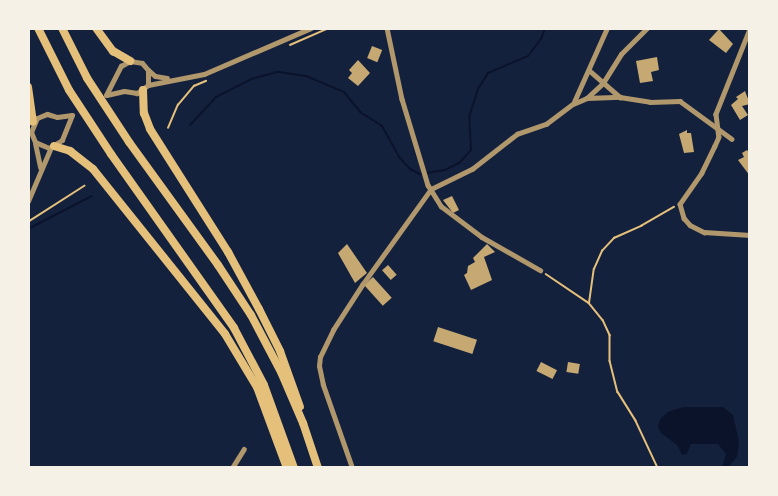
<!DOCTYPE html>
<html>
<head>
<meta charset="utf-8">
<style>
	body { margin:0 }
	#map { position:relative; width:778px; height:496px; overflow:hidden; background:#14213d; font-family:Rubik,sans-serif }
	div>[style] { position:absolute }
	[style*='--x'] { left:calc(var(--x)*1px); top:calc(var(--y)*1px); width:calc(var(--w)*1px); rotate:calc(var(--a)*1deg) }
	.water>* { inset:0; background:#0b132b }
	.stream>* { height:2px; margin:-1px; padding:0 1px; transform-origin:1px; border-radius:1px; background:#0b132b }
	.building>* { inset:0; background:#c6a872; transform-origin:0 0 }
	.path>* { height:1.5px; margin:-0.75px; padding:0 0.75px; transform-origin:0.75px; border-radius:0.75px; background:#e5c07b }
	.minor>* { height:4.5px; margin:-2.25px; padding:0 2.25px; transform-origin:2.25px; border-radius:2.25px; background:#b1986c }
	.tertiary>* { height:5px; margin:-2.5px; padding:0 2.5px; transform-origin:2.5px; border-radius:2.5px; background:#b1986c }
	.motorway>* { height:8px; margin:-4px; padding:0 4px; transform-origin:4px; border-radius:4px; background:#e5c07b }
	span { translate:-50% -50%; white-space:nowrap; text-align:center; line-height:1.15; -webkit-text-stroke:4.5px #f6f1e7; paint-order:stroke }
	.frame { position:absolute; inset:0; border:30px solid #f6f1e7; pointer-events:none }
</style>
</head>
<body>
<div id="map">
	<div class="water">
		<i style="clip-path:polygon(683px 407px,723px 407px,733px 415px,739px 442px,737px 457px,728px 467px,722px 467px,726px 454px,718px 444px,691px 444px,687px 454px,682px 455px,677px 445px,661px 433px,658px 427px,660px 419px,668px 412px)"></i>
	</div>
	<div class="stream">
		<i style="--x:190;--y:125;--w:38;--a:-47"></i>
		<i style="--x:216;--y:97;--w:39;--a:-27"></i>
		<i style="--x:251;--y:79;--w:28;--a:-15"></i>
		<i style="--x:278;--y:72;--w:28;--a:8"></i>
		<i style="--x:306;--y:76;--w:41;--a:22.8"></i>
		<i style="--x:344;--y:92;--w:26;--a:51"></i>
		<i style="--x:360;--y:112;--w:26;--a:32"></i>
		<i style="--x:382;--y:126;--w:35;--a:61"></i>
		<i style="--x:399;--y:157;--w:16;--a:47"></i>
		<i style="--x:410;--y:169;--w:11;--a:27"></i>
		<i style="--x:420;--y:174;--w:25;--a:-9"></i>
		<i style="--x:445;--y:170;--w:16;--a:-27"></i>
		<i style="--x:459;--y:163;--w:18;--a:-47"></i>
		<i style="--x:471;--y:150;--w:33;--a:-93"></i>
		<i style="--x:469;--y:117;--w:29;--a:-72"></i>
		<i style="--x:478;--y:89;--w:19;--a:-58"></i>
		<i style="--x:488;--y:73;--w:43;--a:-23"></i>
		<i style="--x:528;--y:56;--w:21;--a:-53"></i>
		<i style="--x:541;--y:39;--w:12;--a:-70"></i>
		<i style="--x:28;--y:229;--w:72;--a:-27.3"></i>
	</div>
	<div class="building">
		<i style="clip-path:polygon(719px 29px,733px 44px,726px 53px,709px 40px)"></i>
		<i style="left:372px;top:46px;width:11px;height:13px;rotate:22deg"></i>
		<i style="clip-path:polygon(657px 57px,659px 70px,651px 72px,653px 81px,640px 83px,636px 61px)"></i>
		<i style="clip-path:polygon(358px 60px,370px 73px,358px 86px,348px 78px,352px 73px,349px 70px)"></i>
		<i style="clip-path:polygon(745px 91px,750px 104px,742px 106px,748px 115px,740px 120px,731px 105px,738px 99px,736px 97px)"></i>
		<i style="clip-path:polygon(687px 130px,687px 133px,691px 133px,694px 152px,684px 153px,679px 134px)"></i>
		<i style="clip-path:polygon(747px 150px,750px 154px,750px 176px,738px 160px,744px 157px,742px 153px)"></i>
		<i style="clip-path:polygon(452px 196px,459px 210px,453px 213px,443px 200px)"></i>
		<i style="clip-path:polygon(347px 244px,367px 273px,355px 283px,338px 253px)"></i>
		<i style="clip-path:polygon(487px 244px,495px 252px,484px 257px,492px 280px,471px 290px,464px 275px,467px 273px,468px 266px,475px 262px,473px 258px)"></i>
		<i style="left:388px;top:265px;width:13px;height:8px;rotate:48deg"></i>
		<i style="left:373px;top:277px;width:28px;height:12px;rotate:48deg"></i>
		<i style="left:438px;top:327px;width:41px;height:15px;rotate:18deg"></i>
		<i style="left:541px;top:362px;width:18px;height:10px;rotate:27deg"></i>
		<i style="left:568px;top:362px;width:12px;height:10px;rotate:9deg"></i>
	</div>
	<div class="path">
		<i style="--x:290;--y:45;--w:43;--a:-23.6"></i>
		<i style="--x:168;--y:128;--w:25;--a:-67"></i>
		<i style="--x:178;--y:105;--w:25;--a:-50"></i>
		<i style="--x:194;--y:86;--w:13;--a:-23"></i>
		<i style="--x:28;--y:222;--w:67;--a:-32.7"></i>
		<i style="--x:546;--y:274;--w:52;--a:34"></i>
		<i style="--x:589;--y:303;--w:22;--a:51"></i>
		<i style="--x:603;--y:320;--w:17;--a:65"></i>
		<i style="--x:610;--y:335;--w:26;--a:90"></i>
		<i style="--x:610;--y:361;--w:32;--a:76"></i>
		<i style="--x:618;--y:392;--w:34;--a:58"></i>
		<i style="--x:636;--y:421;--w:52;--a:64.9"></i>
		<i style="--x:589;--y:303;--w:34;--a:-82"></i>
		<i style="--x:594;--y:269;--w:20;--a:-66"></i>
		<i style="--x:602;--y:251;--w:18;--a:-47"></i>
		<i style="--x:614;--y:238;--w:30;--a:-24"></i>
		<i style="--x:641;--y:226;--w:38;--a:-30"></i>
	</div>
	<div class="minor">
		<i style="--x:387;--y:28;--w:73;--a:78.1"></i>
		<i style="--x:402;--y:99;--w:90;--a:73.2"></i>
		<i style="--x:428;--y:185;--w:25;--a:58"></i>
		<i style="--x:441;--y:206;--w:51;--a:37.1"></i>
		<i style="--x:482;--y:237;--w:67;--a:29.6"></i>
		<i style="--x:750;--y:29;--w:92;--a:111.8"></i>
		<i style="--x:716;--y:114;--w:23;--a:83"></i>
		<i style="--x:719;--y:137;--w:10;--a:114"></i>
		<i style="--x:715;--y:146;--w:30;--a:116"></i>
		<i style="--x:702;--y:173;--w:38;--a:125"></i>
		<i style="--x:680;--y:204;--w:15;--a:74"></i>
		<i style="--x:684;--y:218;--w:9;--a:49"></i>
		<i style="--x:690;--y:225;--w:16;--a:27"></i>
		<i style="--x:704;--y:232;--w:46;--a:3.7"></i>
		<i style="--x:590;--y:71;--w:40;--a:41"></i>
		<i style="--x:587;--y:98;--w:33;--a:-2"></i>
		<i style="--x:620;--y:97;--w:30;--a:9"></i>
		<i style="--x:650;--y:102;--w:30;--a:-2"></i>
		<i style="--x:680;--y:101;--w:64;--a:36.2"></i>
		<i style="--x:574;--y:102;--w:81;--a:-66"></i>
		<i style="--x:232;--y:468;--w:22;--a:-58"></i>
		<i style="--x:352;--y:468;--w:88;--a:-109.3"></i>
		<i style="--x:323;--y:385;--w:19;--a:-102"></i>
		<i style="--x:319;--y:366;--w:9;--a:-84"></i>
		<i style="--x:320;--y:357;--w:30;--a:-64"></i>
		<i style="--x:333;--y:330;--w:54;--a:-57.2"></i>
		<i style="--x:362;--y:285;--w:118;--a:-54.3"></i>
		<i style="--x:431;--y:189;--w:46;--a:-26"></i>
		<i style="--x:472;--y:169;--w:57;--a:-37.9"></i>
		<i style="--x:517;--y:134;--w:31;--a:-19"></i>
		<i style="--x:546;--y:124;--w:34;--a:-37"></i>
		<i style="--x:573;--y:104;--w:15;--a:-23"></i>
		<i style="--x:587;--y:98;--w:22;--a:-43"></i>
		<i style="--x:603;--y:83;--w:34;--a:-58"></i>
		<i style="--x:621;--y:54;--w:37;--a:-45"></i>
	</div>
	<div class="tertiary">
		<i style="--x:130;--y:61;--w:12;--a:9"></i>
		<i style="--x:142;--y:63;--w:9;--a:49"></i>
		<i style="--x:148;--y:70;--w:15;--a:90"></i>
		<i style="--x:148;--y:85;--w:14;--a:144"></i>
		<i style="--x:137;--y:93;--w:13;--a:-171"></i>
		<i style="--x:124;--y:91;--w:18;--a:167"></i>
		<i style="--x:106;--y:95;--w:33;--a:-63"></i>
		<i style="--x:121;--y:66;--w:10;--a:-29"></i>
		<i style="--x:148;--y:70;--w:9;--a:41"></i>
		<i style="--x:155;--y:76;--w:12;--a:9"></i>
		<i style="--x:148;--y:85;--w:57;--a:-11.1"></i>
		<i style="--x:204;--y:74;--w:116;--a:-23.3"></i>
		<i style="--x:47;--y:114;--w:10;--a:17"></i>
		<i style="--x:57;--y:117;--w:15;--a:-8"></i>
		<i style="--x:72;--y:115;--w:27;--a:112"></i>
		<i style="--x:62;--y:140;--w:15;--a:148"></i>
		<i style="--x:49;--y:148;--w:15;--a:-157"></i>
		<i style="--x:35;--y:142;--w:11;--a:-112"></i>
		<i style="--x:31;--y:132;--w:15;--a:-67"></i>
		<i style="--x:37;--y:118;--w:11;--a:-22"></i>
		<i style="--x:35;--y:143;--w:25;--a:78"></i>
		<i style="--x:28;--y:201;--w:59;--a:-66.9"></i>
	</div>
	<div class="motorway">
		<i style="--x:38;--y:28;--w:69;--a:63.4"></i>
		<i style="--x:69;--y:90;--w:77;--a:56.7"></i>
		<i style="--x:111;--y:154;--w:213;--a:54.7"></i>
		<i style="--x:234;--y:328;--w:64;--a:62.2"></i>
		<i style="--x:264;--y:385;--w:88;--a:70.1"></i>
		<i style="--x:62;--y:28;--w:56;--a:63.4"></i>
		<i style="--x:87;--y:78;--w:77;--a:56.7"></i>
		<i style="--x:129;--y:142;--w:152;--a:54.1"></i>
		<i style="--x:218;--y:265;--w:60;--a:56.6"></i>
		<i style="--x:251;--y:315;--w:64;--a:62.2"></i>
		<i style="--x:281;--y:372;--w:56;--a:66.7"></i>
		<i style="--x:303;--y:423;--w:47;--a:71.6"></i>
		<i style="--x:96;--y:28;--w:29;--a:54"></i>
		<i style="--x:113;--y:51;--w:20;--a:30"></i>
		<i style="--x:28;--y:87;--w:35;--a:82"></i>
		<i style="--x:143;--y:90;--w:23;--a:88"></i>
		<i style="--x:144;--y:113;--w:17;--a:69"></i>
		<i style="--x:150;--y:129;--w:146;--a:57.6"></i>
		<i style="--x:228;--y:252;--w:65;--a:61.5"></i>
		<i style="--x:259;--y:309;--w:47;--a:63.4"></i>
		<i style="--x:280;--y:351;--w:59;--a:70.3"></i>
		<i style="--x:54;--y:146;--w:17;--a:17"></i>
		<i style="--x:70;--y:151;--w:29;--a:38"></i>
		<i style="--x:93;--y:169;--w:211;--a:51.3"></i>
		<i style="--x:225;--y:334;--w:62;--a:58.9"></i>
		<i style="--x:257;--y:387;--w:86;--a:69.7"></i>
	</div>
	<div class="frame"></div>
</div>
</body>
</html>
